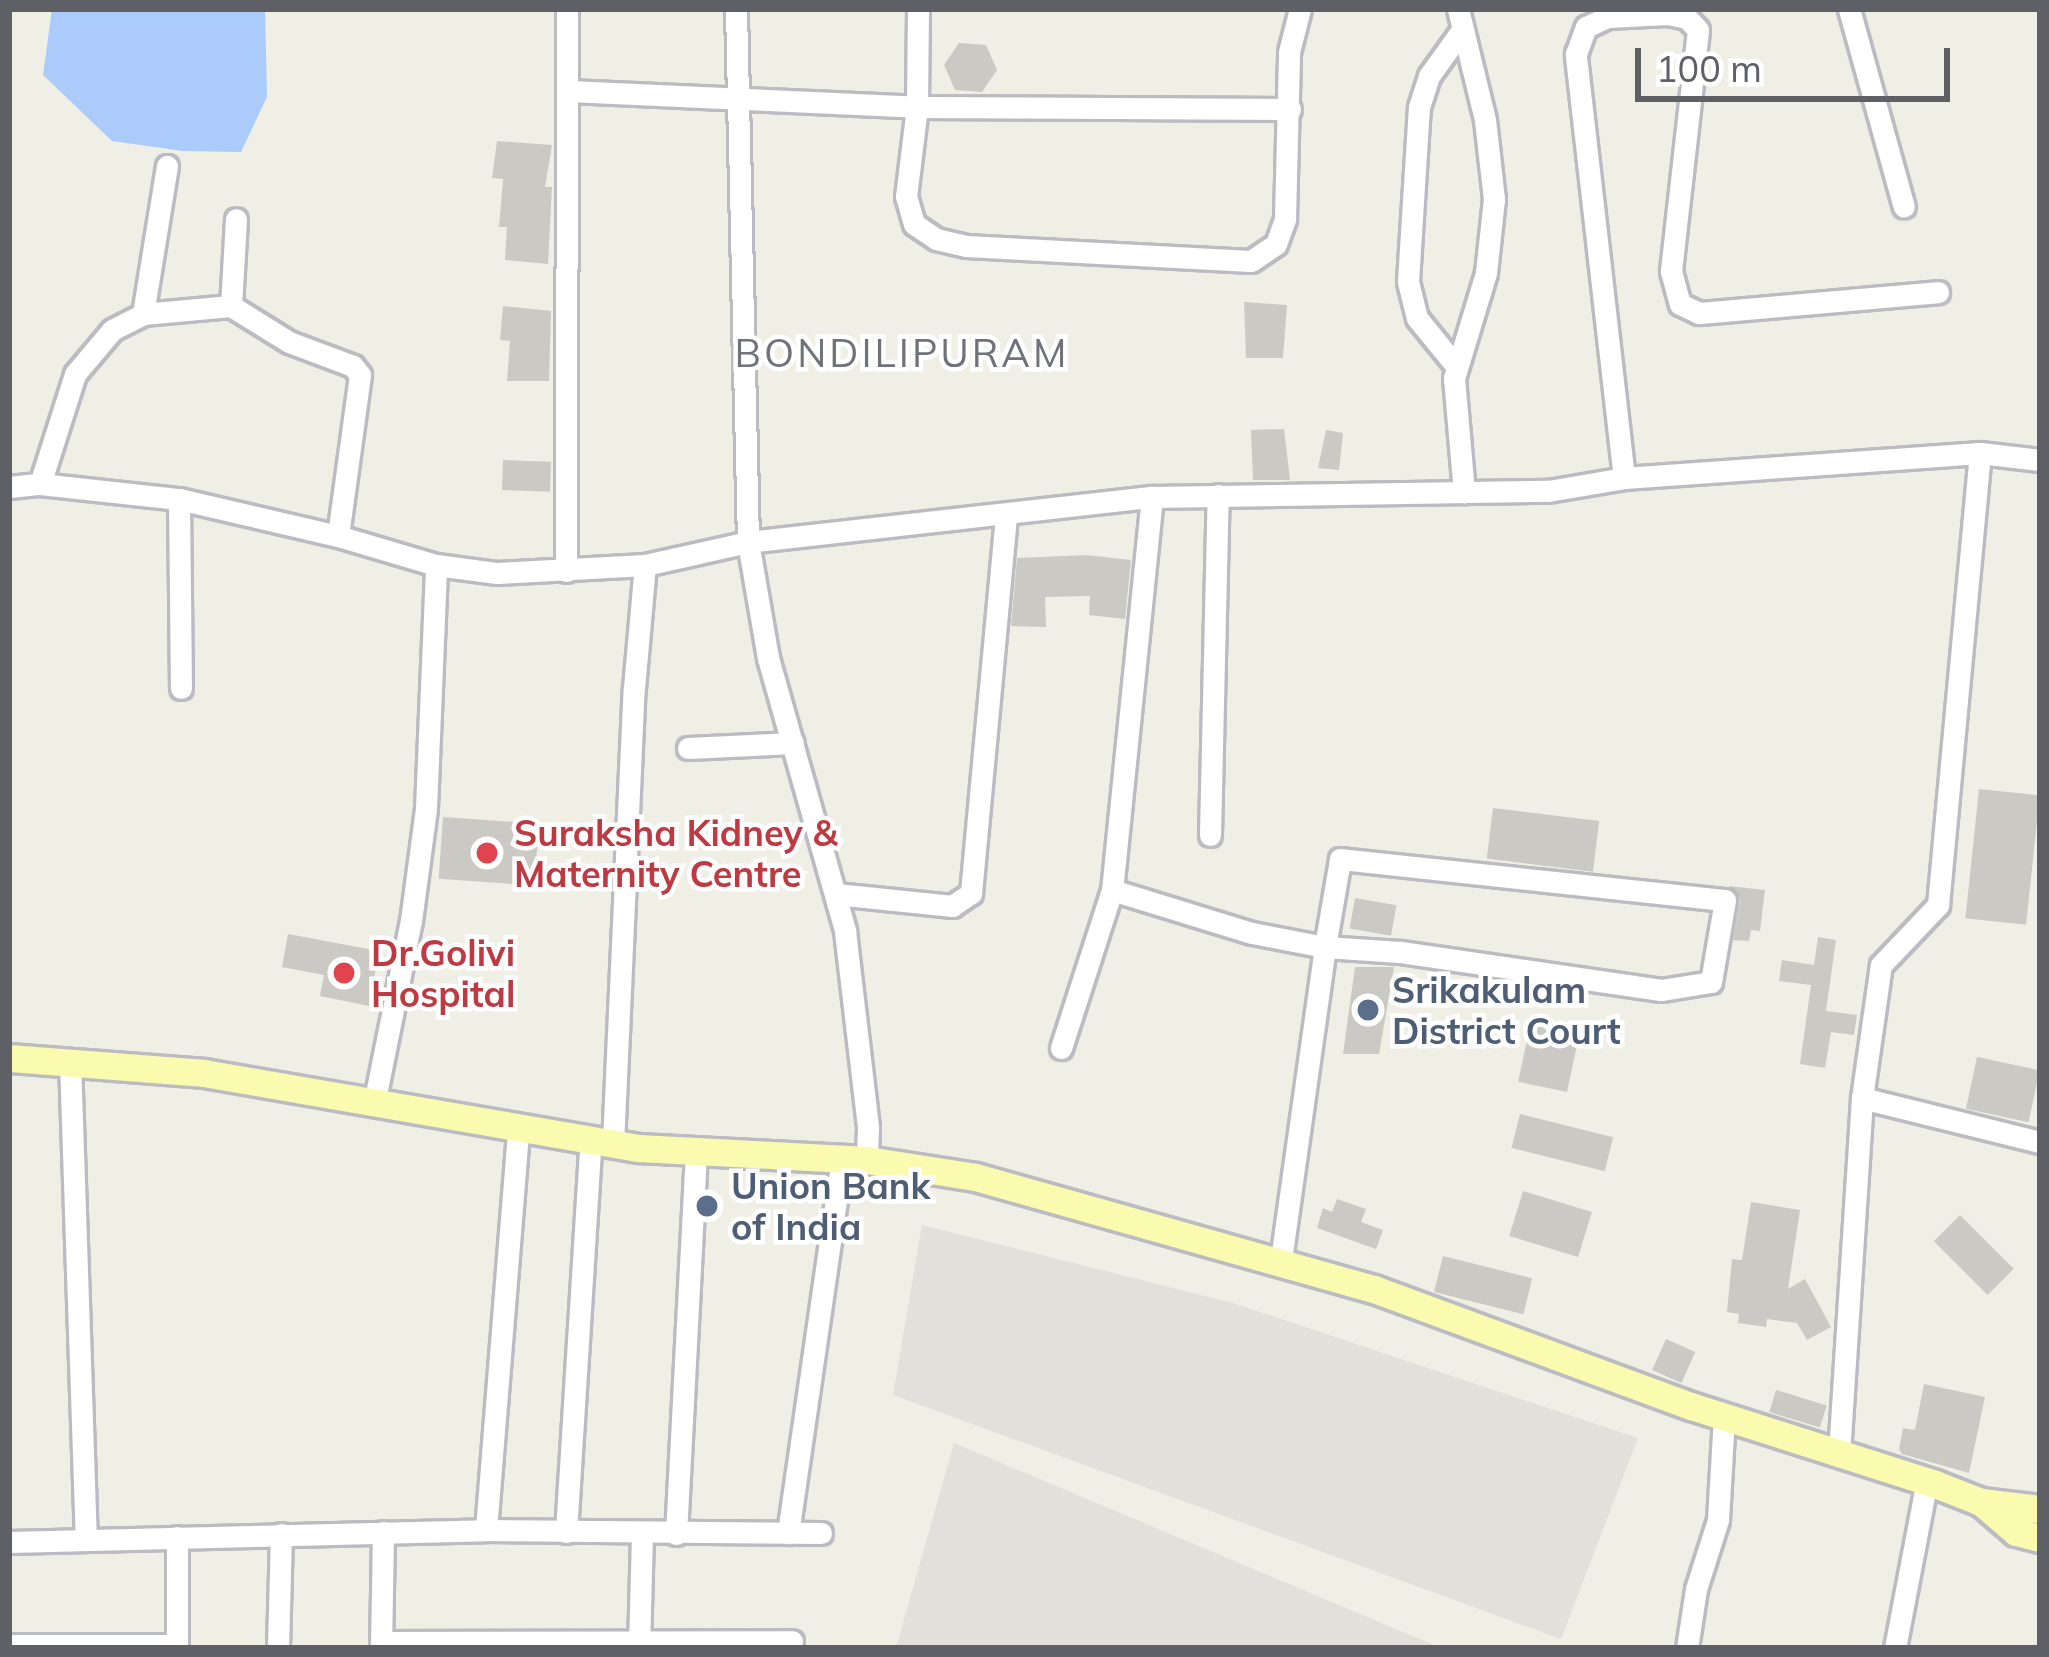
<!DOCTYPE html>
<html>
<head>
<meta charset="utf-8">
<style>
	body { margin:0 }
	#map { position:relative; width:2049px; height:1657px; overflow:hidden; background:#efefe6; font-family:Mulish,sans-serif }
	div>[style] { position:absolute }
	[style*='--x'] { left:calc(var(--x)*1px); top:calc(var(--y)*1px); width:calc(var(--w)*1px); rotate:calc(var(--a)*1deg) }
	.industrial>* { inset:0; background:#e1e0da }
	.water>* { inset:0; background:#abcbfb }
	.building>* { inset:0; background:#cbc9c3; transform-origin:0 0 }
	.roads { filter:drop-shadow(3px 0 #bbbcc1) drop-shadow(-3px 0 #bbbcc1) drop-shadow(0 3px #bbbcc1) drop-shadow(0 -3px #bbbcc1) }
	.minor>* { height:21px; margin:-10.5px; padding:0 10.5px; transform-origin:10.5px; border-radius:10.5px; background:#fff }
	.major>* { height:27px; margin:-13.5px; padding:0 13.5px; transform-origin:13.5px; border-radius:13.5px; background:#fbfbaf }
	.dots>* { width:33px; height:33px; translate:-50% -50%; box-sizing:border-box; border:6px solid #fff; border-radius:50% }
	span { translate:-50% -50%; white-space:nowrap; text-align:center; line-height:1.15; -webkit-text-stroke:9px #fff; paint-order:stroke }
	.health-label { font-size:36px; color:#be3a42; font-weight:700 }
	.left { translate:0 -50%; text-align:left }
	.service-label { font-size:36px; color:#4e5e75; font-weight:700 }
	.neighbourhood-label { font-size:39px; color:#6f7278; letter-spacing:3px }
	.frame { position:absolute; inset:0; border:12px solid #5e6066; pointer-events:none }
	.scale { position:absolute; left:1635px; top:48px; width:315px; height:54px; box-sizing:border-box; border:6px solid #5e6066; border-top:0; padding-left:15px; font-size:36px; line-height:42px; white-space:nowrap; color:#5e6066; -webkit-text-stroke:9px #fff; paint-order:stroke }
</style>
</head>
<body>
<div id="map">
	<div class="industrial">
		<i style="clip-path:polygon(922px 1225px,1233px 1303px,1638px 1438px,1561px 1639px,893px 1395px)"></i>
		<i style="clip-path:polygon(954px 1443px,1441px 1648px,896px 1648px)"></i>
	</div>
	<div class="water">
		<i style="clip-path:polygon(52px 9px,265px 9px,267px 97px,241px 152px,183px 151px,112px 141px,43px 75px)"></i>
	</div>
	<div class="building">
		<i style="clip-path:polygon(959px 43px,986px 45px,997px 70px,982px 92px,955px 90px,944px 65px)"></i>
		<i style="clip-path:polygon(497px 141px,552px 145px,545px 187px,552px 187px,548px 264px,505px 260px,507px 227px,499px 227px,503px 179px,492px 178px)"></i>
		<i style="clip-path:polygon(1244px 302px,1287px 305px,1283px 358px,1246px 358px)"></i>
		<i style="clip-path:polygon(503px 306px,551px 311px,549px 381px,507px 381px,510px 341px,500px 340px)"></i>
		<i style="clip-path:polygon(1284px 429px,1290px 480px,1253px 480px,1251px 430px)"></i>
		<i style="clip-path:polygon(1326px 430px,1343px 433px,1339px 470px,1318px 468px)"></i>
		<i style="left:503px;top:460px;width:48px;height:30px;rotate:2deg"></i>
		<i style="clip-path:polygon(1086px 555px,1131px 560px,1125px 619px,1089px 615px,1090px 596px,1045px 597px,1046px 627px,1011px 626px,1017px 558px)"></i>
		<i style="left:1979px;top:789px;width:61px;height:130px;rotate:6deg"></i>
		<i style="left:1493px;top:808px;width:107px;height:51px;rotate:7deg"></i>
		<i style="left:443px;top:817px;width:96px;height:62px;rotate:4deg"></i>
		<i style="clip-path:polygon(1729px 886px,1765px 890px,1760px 931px,1751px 930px,1749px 941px,1733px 940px,1740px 901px)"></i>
		<i style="left:1355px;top:898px;width:42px;height:31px;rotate:10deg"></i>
		<i style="clip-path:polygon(288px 934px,379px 951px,369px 1006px,320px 996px,324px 975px,282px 967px)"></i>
		<i style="clip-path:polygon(1818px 937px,1836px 940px,1826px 1011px,1857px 1015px,1854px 1035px,1831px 1032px,1825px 1068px,1800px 1064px,1811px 985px,1779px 981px,1782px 960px,1814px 965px)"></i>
		<i style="clip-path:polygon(1355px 967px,1394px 967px,1379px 1054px,1343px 1054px)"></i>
		<i style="left:1531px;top:1021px;width:50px;height:62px;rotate:12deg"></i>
		<i style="left:1977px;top:1057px;width:64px;height:53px;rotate:12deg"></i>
		<i style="left:1520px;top:1114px;width:96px;height:35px;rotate:14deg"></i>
		<i style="left:1523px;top:1191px;width:72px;height:47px;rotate:17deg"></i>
		<i style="clip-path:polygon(1337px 1199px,1366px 1209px,1361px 1222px,1383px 1230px,1376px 1249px,1317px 1228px,1323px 1208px,1332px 1212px)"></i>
		<i style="clip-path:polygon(1751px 1202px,1800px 1210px,1788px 1289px,1805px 1279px,1831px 1327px,1807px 1340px,1797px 1323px,1767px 1319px,1766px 1327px,1738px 1323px,1739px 1314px,1727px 1312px,1732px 1259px,1742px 1260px)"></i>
		<i style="left:1960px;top:1215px;width:76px;height:37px;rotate:45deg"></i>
		<i style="left:1443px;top:1256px;width:92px;height:37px;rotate:14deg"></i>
		<i style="left:1666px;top:1339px;width:32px;height:34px;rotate:24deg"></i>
		<i style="clip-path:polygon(1924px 1384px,1985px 1397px,1969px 1473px,1902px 1454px,1899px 1449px,1903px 1428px,1915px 1430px)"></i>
		<i style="left:1776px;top:1390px;width:53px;height:23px;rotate:17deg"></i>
	</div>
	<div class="roads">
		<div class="minor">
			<i style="--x:736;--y:9;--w:533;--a:88.71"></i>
			<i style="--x:748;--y:542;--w:118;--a:80.2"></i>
			<i style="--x:768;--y:658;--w:284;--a:74.2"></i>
			<i style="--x:845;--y:931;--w:198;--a:83.3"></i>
			<i style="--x:868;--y:1128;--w:32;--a:92"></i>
			<i style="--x:918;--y:9;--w:98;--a:90.6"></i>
			<i style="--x:917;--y:107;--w:90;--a:97"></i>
			<i style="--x:906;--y:196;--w:29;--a:74"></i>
			<i style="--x:914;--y:224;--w:27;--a:34"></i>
			<i style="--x:936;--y:239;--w:31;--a:13"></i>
			<i style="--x:966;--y:246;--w:285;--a:3"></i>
			<i style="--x:1251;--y:261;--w:30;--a:-34"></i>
			<i style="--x:1276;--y:244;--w:27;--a:-70"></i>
			<i style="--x:1285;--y:219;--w:167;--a:-88.6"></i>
			<i style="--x:1289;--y:52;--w:44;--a:-75.7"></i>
			<i style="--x:1458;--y:9;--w:114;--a:76.3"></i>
			<i style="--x:1485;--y:120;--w:80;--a:83.5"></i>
			<i style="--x:1494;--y:199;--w:74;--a:96.2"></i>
			<i style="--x:1486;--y:273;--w:110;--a:106.9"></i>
			<i style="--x:1454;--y:378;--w:115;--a:85"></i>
			<i style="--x:1849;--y:9;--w:205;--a:74.5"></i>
			<i style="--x:569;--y:91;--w:348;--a:2.6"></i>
			<i style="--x:917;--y:107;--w:373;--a:0.3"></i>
			<i style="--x:231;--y:306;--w:87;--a:-86.7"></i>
			<i style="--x:143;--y:314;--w:150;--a:-80.8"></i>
			<i style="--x:1456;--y:366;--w:62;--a:-129.1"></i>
			<i style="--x:1417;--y:318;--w:38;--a:-104"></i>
			<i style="--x:1408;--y:281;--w:174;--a:-86.4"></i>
			<i style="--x:1419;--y:107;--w:33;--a:-72"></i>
			<i style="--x:1429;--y:76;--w:57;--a:-54.3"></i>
			<i style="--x:1624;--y:478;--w:427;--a:-96.5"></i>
			<i style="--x:1576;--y:54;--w:29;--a:-70"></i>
			<i style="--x:1586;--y:27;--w:23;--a:-25"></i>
			<i style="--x:1607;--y:17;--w:61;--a:-2.8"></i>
			<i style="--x:1668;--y:14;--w:19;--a:12"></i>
			<i style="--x:1687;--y:18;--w:16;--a:47"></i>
			<i style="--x:1698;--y:30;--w:243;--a:96.4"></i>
			<i style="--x:1671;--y:271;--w:34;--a:75"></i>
			<i style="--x:1680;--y:304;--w:21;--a:25"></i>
			<i style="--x:1699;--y:313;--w:240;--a:-5"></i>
			<i style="--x:40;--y:484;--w:115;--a:-72.3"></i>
			<i style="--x:75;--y:374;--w:57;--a:-49.9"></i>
			<i style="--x:112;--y:330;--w:35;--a:-27"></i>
			<i style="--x:143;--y:314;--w:88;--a:-5.2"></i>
			<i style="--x:231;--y:306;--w:68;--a:31.8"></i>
			<i style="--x:289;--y:342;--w:68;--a:20.6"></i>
			<i style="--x:353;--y:366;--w:11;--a:52"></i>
			<i style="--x:360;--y:375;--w:162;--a:97.8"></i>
			<i style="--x:9;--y:487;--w:31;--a:-6"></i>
			<i style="--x:40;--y:484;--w:140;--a:6.2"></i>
			<i style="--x:179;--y:499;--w:163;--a:13.1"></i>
			<i style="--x:338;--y:536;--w:102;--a:16.5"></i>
			<i style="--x:436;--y:565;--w:62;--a:7.5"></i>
			<i style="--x:497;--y:573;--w:148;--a:-3.1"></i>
			<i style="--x:645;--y:565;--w:106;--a:-12.6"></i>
			<i style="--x:748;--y:542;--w:406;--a:-6.4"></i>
			<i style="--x:1152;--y:497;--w:396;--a:-0.9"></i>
			<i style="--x:1548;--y:491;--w:77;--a:-9.7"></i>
			<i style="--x:1624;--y:478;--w:357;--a:-4"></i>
			<i style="--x:1980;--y:453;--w:60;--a:6.7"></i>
			<i style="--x:1152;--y:497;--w:395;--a:95.8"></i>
			<i style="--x:1112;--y:890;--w:146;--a:17.1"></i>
			<i style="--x:1252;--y:933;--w:74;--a:10.9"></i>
			<i style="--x:1325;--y:947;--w:318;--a:98"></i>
			<i style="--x:179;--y:499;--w:189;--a:89.4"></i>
			<i style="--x:566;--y:571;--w:562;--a:-89.9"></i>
			<i style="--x:688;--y:748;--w:105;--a:-2.7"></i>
			<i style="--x:1210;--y:835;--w:340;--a:-88.7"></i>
			<i style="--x:1340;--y:859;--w:387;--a:6.1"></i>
			<i style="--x:1725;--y:900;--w:83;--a:99.7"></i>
			<i style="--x:1711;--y:982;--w:51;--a:170.9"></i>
			<i style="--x:1661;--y:990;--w:265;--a:-171.7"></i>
			<i style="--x:1399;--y:952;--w:74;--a:-176.1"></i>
			<i style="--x:1325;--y:947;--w:89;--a:-80.3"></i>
			<i style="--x:836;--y:894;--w:117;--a:5.9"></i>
			<i style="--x:952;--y:906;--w:23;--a:-34"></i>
			<i style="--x:971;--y:893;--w:378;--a:-84.7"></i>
			<i style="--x:1061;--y:1048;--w:166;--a:-72.1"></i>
			<i style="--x:70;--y:1061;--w:479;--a:88.1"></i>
			<i style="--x:1862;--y:1098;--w:183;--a:13.9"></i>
			<i style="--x:375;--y:1099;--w:182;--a:-78.6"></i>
			<i style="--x:411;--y:921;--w:114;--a:-82.4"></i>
			<i style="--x:426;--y:808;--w:243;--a:-87.6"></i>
			<i style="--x:613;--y:1144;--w:456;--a:-87.4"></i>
			<i style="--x:634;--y:688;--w:123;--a:-84.9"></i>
			<i style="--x:1839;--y:1454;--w:357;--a:-86.3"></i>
			<i style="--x:1862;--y:1098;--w:134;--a:-81.9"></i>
			<i style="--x:1881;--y:965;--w:83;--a:-46.5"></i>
			<i style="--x:1938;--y:905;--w:454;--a:-84.7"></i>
			<i style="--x:486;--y:1530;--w:403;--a:-85.4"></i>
			<i style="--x:566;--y:1532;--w:393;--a:-86.4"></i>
			<i style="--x:788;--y:1533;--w:378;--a:-81.8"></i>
			<i style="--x:676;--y:1534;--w:383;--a:-87"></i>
			<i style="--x:177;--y:1537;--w:111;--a:90"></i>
			<i style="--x:9;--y:1542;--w:477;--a:-1.4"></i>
			<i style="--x:486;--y:1530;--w:335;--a:0.5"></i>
			<i style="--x:381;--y:1642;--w:411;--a:-0.1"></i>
			<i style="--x:9;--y:1645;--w:168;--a:0"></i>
			<i style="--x:278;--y:1648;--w:114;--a:-88.5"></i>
			<i style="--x:381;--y:1648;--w:116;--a:-89"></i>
			<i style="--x:639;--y:1648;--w:114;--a:-88.5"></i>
			<i style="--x:1687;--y:1648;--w:60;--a:-81.3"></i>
			<i style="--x:1696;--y:1589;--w:72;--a:-72.3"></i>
			<i style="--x:1718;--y:1520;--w:105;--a:-86.7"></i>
			<i style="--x:1895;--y:1648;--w:170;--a:-79.2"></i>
		</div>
		<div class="major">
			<i style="--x:9;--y:1058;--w:196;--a:4.4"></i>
			<i style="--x:204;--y:1073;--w:441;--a:9.8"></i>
			<i style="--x:639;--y:1148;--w:228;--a:3"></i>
			<i style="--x:867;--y:1160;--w:109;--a:8.9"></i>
			<i style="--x:975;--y:1177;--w:414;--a:15.7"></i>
			<i style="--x:1374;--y:1289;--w:338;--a:20.3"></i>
			<i style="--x:1691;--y:1406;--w:256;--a:17.7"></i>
			<i style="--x:1935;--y:1484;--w:49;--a:21.4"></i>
			<i style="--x:1981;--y:1502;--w:46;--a:40.6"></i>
			<i style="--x:2016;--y:1532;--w:25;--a:14"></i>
			<i style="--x:1981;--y:1502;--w:59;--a:6.8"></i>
		</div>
	</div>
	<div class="dots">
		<i style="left:487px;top:853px;background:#e0444e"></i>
		<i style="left:344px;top:973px;background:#e0444e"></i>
		<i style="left:1368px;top:1010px;background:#5c6f8a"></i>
		<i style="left:707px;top:1206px;background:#5c6f8a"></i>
	</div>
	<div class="health-label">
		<span class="left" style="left:514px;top:853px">Suraksha Kidney &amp;<br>Maternity Centre</span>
		<span class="left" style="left:371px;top:973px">Dr.Golivi<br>Hospital</span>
	</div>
	<div class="service-label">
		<span class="left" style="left:1392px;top:1010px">Srikakulam<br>District Court</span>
		<span class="left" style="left:731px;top:1206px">Union Bank<br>of India</span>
	</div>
	<div class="neighbourhood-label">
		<span style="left:902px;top:353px">BONDILIPURAM</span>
	</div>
	<div class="frame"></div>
	<div class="scale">100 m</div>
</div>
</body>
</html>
